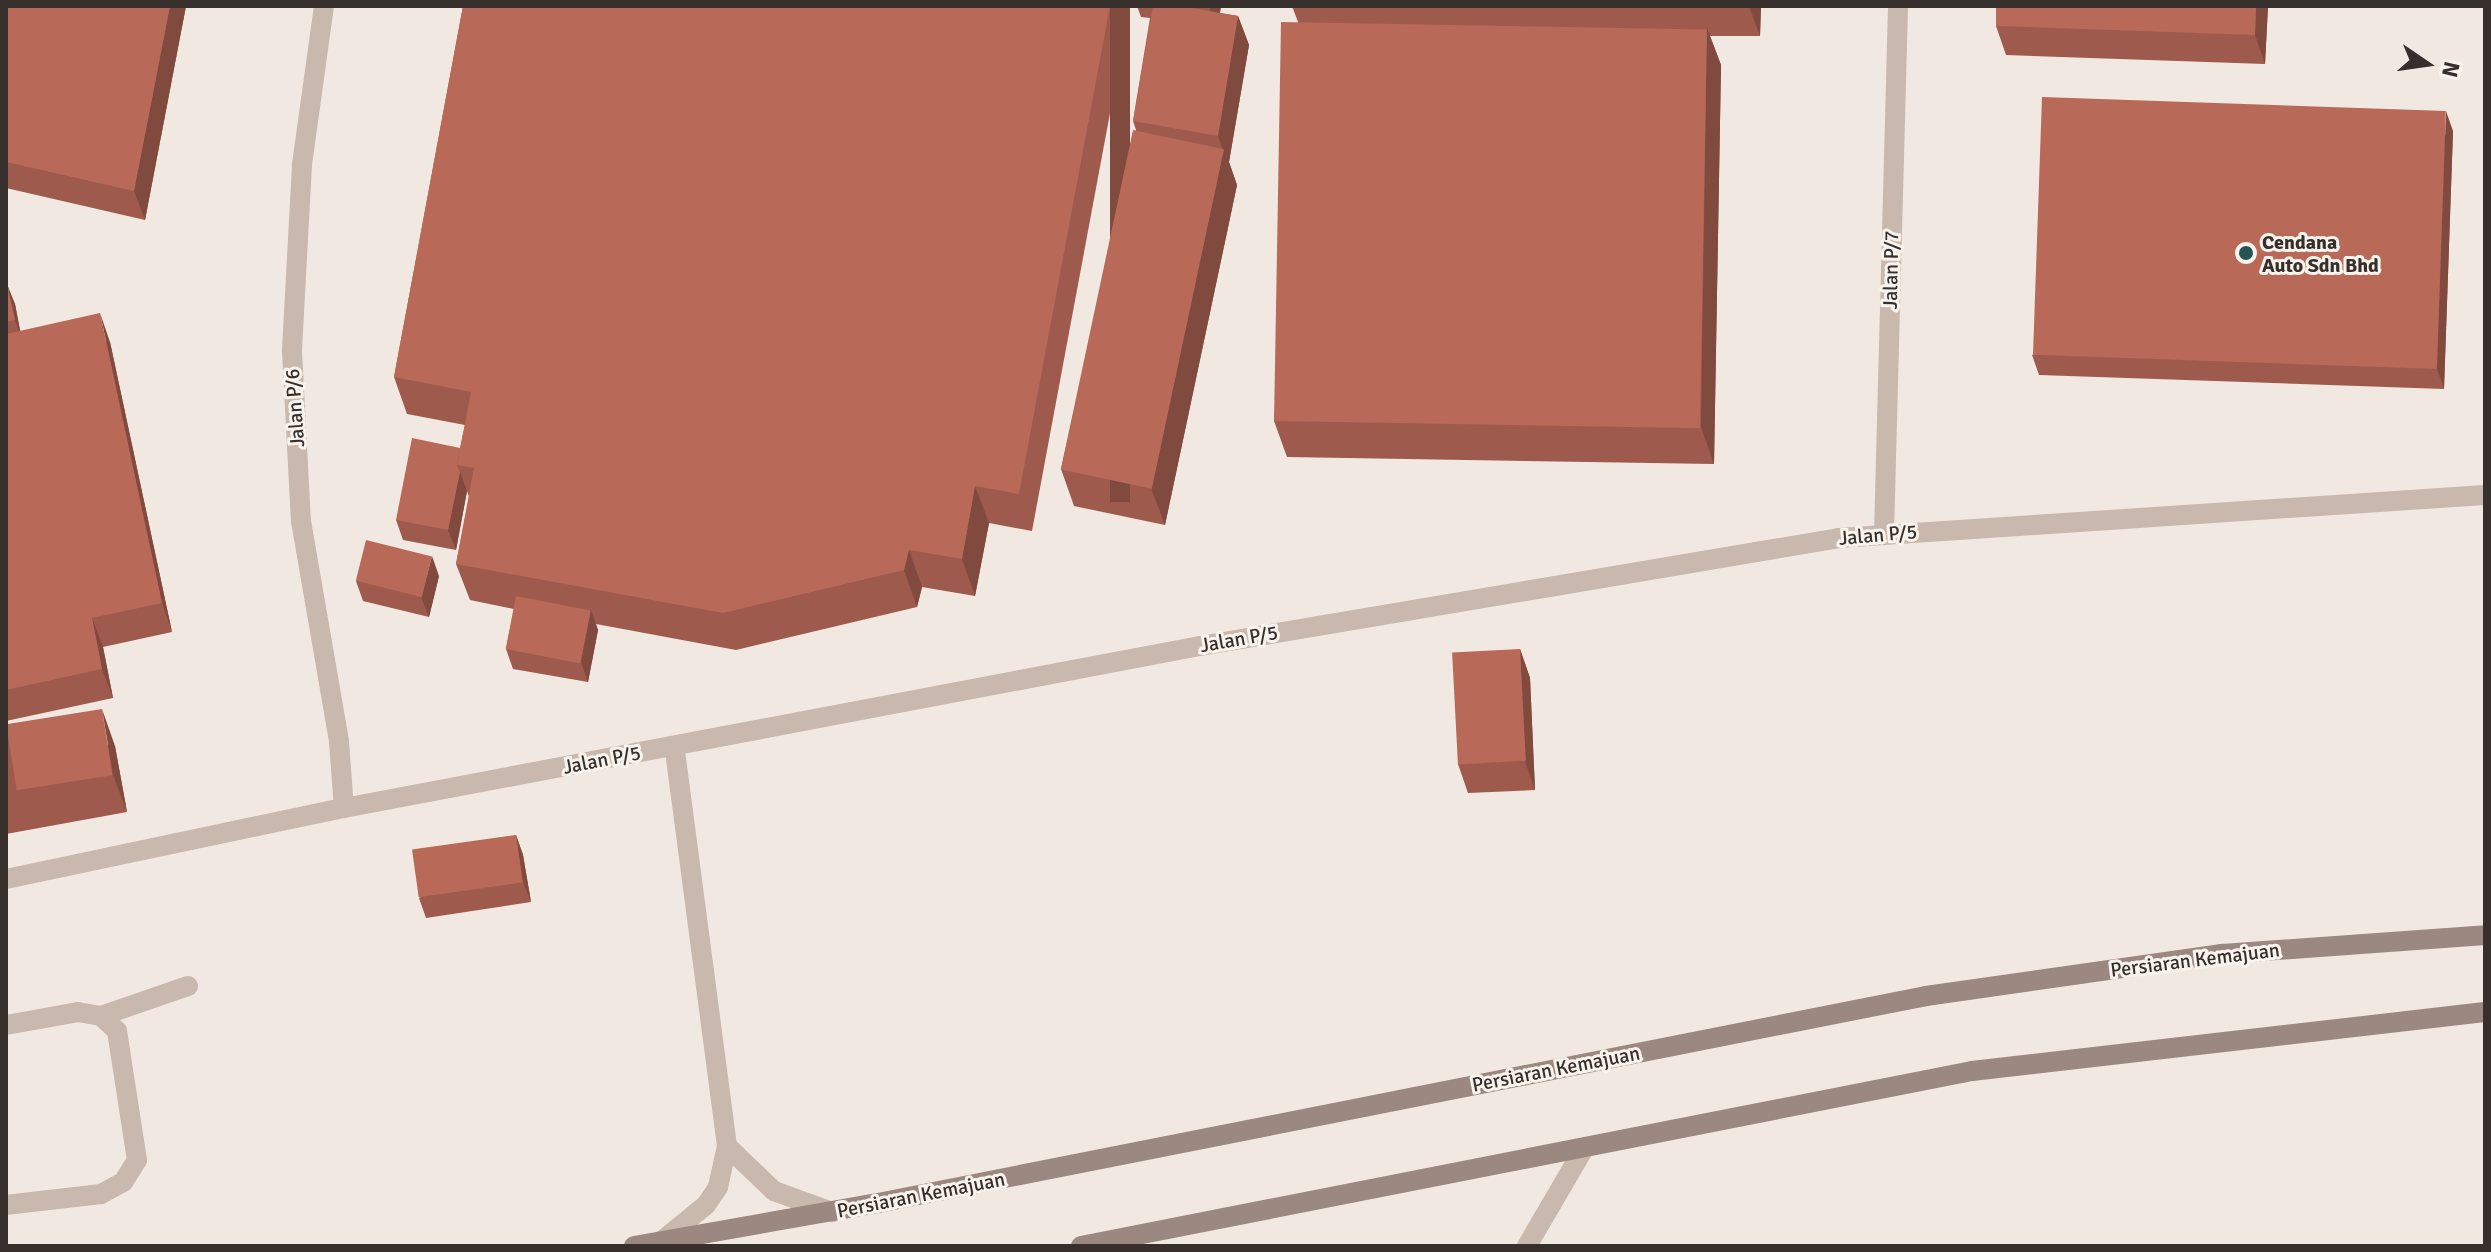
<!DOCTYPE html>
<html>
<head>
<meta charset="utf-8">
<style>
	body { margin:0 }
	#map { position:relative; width:2491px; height:1252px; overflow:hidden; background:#f1e9e1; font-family:Signika,sans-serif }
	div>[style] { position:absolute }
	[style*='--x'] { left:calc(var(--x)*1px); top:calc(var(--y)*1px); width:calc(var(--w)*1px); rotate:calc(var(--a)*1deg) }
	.service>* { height:20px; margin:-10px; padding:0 10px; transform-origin:10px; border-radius:10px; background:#c8b8ae }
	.minor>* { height:20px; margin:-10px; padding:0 10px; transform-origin:10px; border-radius:10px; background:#c8b8ae }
	.secondary>* { height:20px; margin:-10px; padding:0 10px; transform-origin:10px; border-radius:10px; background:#9b8880 }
	.wall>* { inset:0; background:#9e5a4c }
	.shaded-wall>* { inset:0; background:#814a3e; transform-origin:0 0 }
	.building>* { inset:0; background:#b86958; transform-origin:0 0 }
	.dots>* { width:22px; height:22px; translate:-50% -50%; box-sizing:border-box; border:4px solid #f9f3ee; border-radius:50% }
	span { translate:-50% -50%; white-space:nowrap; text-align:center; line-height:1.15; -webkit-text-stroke:6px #f9f3ee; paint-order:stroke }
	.poi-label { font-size:20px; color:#372f2c; font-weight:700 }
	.left { translate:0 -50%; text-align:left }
	.street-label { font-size:20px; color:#372f2c }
	.frame { position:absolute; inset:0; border:8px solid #372f2c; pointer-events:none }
	.north { position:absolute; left:2387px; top:24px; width:80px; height:80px; -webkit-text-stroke:6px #f9f3ee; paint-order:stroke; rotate:103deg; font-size:22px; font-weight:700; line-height:32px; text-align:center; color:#372f2c }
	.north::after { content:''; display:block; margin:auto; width:28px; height:36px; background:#372f2c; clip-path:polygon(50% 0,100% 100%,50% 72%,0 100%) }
</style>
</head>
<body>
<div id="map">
	<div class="service">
		<i style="--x:101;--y:1016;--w:92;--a:-19"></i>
		<i style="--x:6;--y:1025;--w:73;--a:-10.2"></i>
		<i style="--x:78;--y:1012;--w:23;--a:10"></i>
		<i style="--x:101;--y:1016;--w:22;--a:43"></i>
		<i style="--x:117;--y:1031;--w:131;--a:81.2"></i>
		<i style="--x:137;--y:1160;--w:26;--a:122"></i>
		<i style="--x:123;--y:1182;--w:25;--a:151"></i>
		<i style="--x:101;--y:1194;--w:96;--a:173.4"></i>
		<i style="--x:1527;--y:1246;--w:111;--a:-59.7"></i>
	</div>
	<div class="minor">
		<i style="--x:324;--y:6;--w:161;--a:97.9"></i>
		<i style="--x:302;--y:165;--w:186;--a:93.1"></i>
		<i style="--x:292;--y:351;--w:170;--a:87"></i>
		<i style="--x:301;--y:521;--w:224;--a:80.2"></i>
		<i style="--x:339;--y:742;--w:66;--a:85.7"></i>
		<i style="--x:1884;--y:534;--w:528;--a:-88.48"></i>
		<i style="--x:6;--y:879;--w:345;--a:-11.9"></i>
		<i style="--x:344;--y:808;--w:871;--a:-10.72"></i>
		<i style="--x:1200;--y:646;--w:648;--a:-9.59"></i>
		<i style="--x:1839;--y:538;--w:647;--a:-3.81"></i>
		<i style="--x:727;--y:1146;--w:65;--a:43.8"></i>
		<i style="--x:774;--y:1191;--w:62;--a:19.9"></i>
		<i style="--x:663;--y:1240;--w:55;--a:-39.1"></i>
		<i style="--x:706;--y:1205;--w:22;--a:-56"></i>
		<i style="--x:718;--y:1187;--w:42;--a:-77.6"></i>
		<i style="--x:727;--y:1146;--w:403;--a:-97.5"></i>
	</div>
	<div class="secondary">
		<i style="--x:634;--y:1246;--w:248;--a:-10"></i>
		<i style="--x:878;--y:1203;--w:1068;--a:-11.17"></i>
		<i style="--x:1926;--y:996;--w:299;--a:-8.1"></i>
		<i style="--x:2222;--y:954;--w:264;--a:-4.1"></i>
		<i style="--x:1081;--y:1246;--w:908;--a:-11.11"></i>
		<i style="--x:1972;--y:1071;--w:516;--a:-6.56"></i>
	</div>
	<div class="wall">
		<i style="clip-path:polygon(6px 6px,186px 6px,145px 220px,6px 188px)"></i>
		<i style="clip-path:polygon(463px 6px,1130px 6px,1032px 531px,989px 523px,975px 596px,922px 587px,917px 607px,736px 650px,596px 624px,598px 630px,588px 682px,513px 669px,506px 649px,514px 609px,470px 600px,456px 564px,469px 497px,467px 491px,456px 550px,403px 540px,396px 520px,460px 448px,465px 425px,407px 414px,394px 377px)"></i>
		<i style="clip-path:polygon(1137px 6px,1221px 6px,1220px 13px,1238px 16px,1249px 45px,1229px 162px,1237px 185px,1165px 525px,1074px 506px,1061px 469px,1136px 130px,1133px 121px,1150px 18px,1141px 17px)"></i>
		<i style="clip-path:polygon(1292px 6px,1761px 6px,1760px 36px,1710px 36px,1721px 65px,1714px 464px,1287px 457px,1274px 421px,1298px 22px)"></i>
		<i style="clip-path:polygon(2268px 6px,2265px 64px,2006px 55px,1996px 26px)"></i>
		<i style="clip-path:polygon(2453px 131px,2444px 389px,2039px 375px,2032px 355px)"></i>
		<i style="clip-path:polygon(6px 285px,15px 304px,20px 331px,110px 342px,172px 632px,103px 647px,113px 698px,6px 721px)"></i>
		<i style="clip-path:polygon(439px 576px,429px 617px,363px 601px,356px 581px)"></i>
		<i style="clip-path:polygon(1520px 649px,1530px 678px,1535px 790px,1468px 793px,1458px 764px)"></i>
		<i style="clip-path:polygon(6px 726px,115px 746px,127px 812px,6px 834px)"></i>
		<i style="clip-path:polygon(516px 835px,523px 855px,531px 902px,426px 918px,419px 898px)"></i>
	</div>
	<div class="shaded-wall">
		<i style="clip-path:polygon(170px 6px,186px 6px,145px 220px,134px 191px)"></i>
		<i style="left:1110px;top:6px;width:20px;height:496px"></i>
		<i style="clip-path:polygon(1209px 6px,1221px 6px,1217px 29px)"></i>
		<i style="clip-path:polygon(1749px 6px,1761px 6px,1760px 36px)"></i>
		<i style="clip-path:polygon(2256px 6px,2268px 6px,2265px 64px,2255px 35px)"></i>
		<i style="clip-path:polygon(1238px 16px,1249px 45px,1229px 162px,1237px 185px,1165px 525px,1151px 488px,1223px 151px,1218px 136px)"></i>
		<i style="clip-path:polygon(1707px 28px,1721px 65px,1714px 464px,1701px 427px)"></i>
		<i style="clip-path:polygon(2446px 111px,2453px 131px,2444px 389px,2437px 369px)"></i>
		<i style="clip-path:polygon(7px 284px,15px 304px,22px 340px,15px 320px)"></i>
		<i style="clip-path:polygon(100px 313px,110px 342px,172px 632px,162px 603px)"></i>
		<i style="clip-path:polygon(460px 472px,467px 491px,456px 550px,448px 530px)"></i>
		<i style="clip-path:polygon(975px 486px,989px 523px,975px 596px,962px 559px)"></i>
		<i style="clip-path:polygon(909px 550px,922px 587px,917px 607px,904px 570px)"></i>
		<i style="clip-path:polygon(432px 556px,439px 576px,429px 617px,421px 597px)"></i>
		<i style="clip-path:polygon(591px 610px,598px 630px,588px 682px,581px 662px)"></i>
		<i style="clip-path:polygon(92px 618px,103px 647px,113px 698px,102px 669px)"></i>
		<i style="clip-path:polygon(1520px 649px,1530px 678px,1535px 790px,1525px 761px)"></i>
		<i style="clip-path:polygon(102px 709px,115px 746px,127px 812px,113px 775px)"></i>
		<i style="clip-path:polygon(516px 835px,523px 855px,531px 902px,523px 882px)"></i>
	</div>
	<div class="building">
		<i style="clip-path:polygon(6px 6px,170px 6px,134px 191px,6px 162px)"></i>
		<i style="clip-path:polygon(463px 6px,1110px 6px,1019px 494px,975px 486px,962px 559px,909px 550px,904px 570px,723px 613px,456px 564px,474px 468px,457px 465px,471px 392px,394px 377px)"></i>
		<i style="clip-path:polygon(1153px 6px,1181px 6px,1238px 16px,1218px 136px,1133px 121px)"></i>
		<i style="clip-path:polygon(1996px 6px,2256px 6px,2255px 35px,1996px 26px)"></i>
		<i style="left:1281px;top:22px;width:426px;height:399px;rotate:1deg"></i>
		<i style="left:2042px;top:97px;width:404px;height:258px;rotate:2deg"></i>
		<i style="left:1133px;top:130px;width:93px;height:347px;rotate:12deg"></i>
		<i style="clip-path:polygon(7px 284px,15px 320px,6px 322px,6px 285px)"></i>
		<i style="clip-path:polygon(100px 313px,162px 603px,92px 618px,102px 669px,6px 690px,6px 334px)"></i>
		<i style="clip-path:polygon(412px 438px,460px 448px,457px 465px,460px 472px,448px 530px,396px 520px)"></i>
		<i style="left:366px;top:540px;width:68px;height:42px;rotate:14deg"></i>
		<i style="left:516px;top:596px;width:76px;height:54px;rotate:11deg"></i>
		<i style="left:1520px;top:649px;width:112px;height:68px;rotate:87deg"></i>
		<i style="left:102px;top:709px;width:67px;height:97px;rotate:81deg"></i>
		<i style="left:516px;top:835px;width:48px;height:105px;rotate:82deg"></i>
	</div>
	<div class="dots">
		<i style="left:2246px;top:253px;background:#265454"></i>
	</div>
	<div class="poi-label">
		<span class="left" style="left:2262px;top:254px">Cendana<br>Auto Sdn Bhd</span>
	</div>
	<div class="street-label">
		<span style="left:1891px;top:270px;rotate:-89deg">Jalan P/7</span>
		<span style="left:295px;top:408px;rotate:-94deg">Jalan P/6</span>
		<span style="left:1878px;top:535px;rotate:-5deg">Jalan P/5</span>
		<span style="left:1239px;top:639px;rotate:-10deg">Jalan P/5</span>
		<span style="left:602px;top:760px;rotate:-11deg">Jalan P/5</span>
		<span style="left:2195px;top:960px;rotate:-7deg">Persiaran Kemajuan</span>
		<span style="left:1556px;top:1069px;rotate:-11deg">Persiaran Kemajuan</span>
		<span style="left:921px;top:1195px;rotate:-11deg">Persiaran Kemajuan</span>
	</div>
	<div class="frame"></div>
	<div class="north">N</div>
</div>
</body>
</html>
